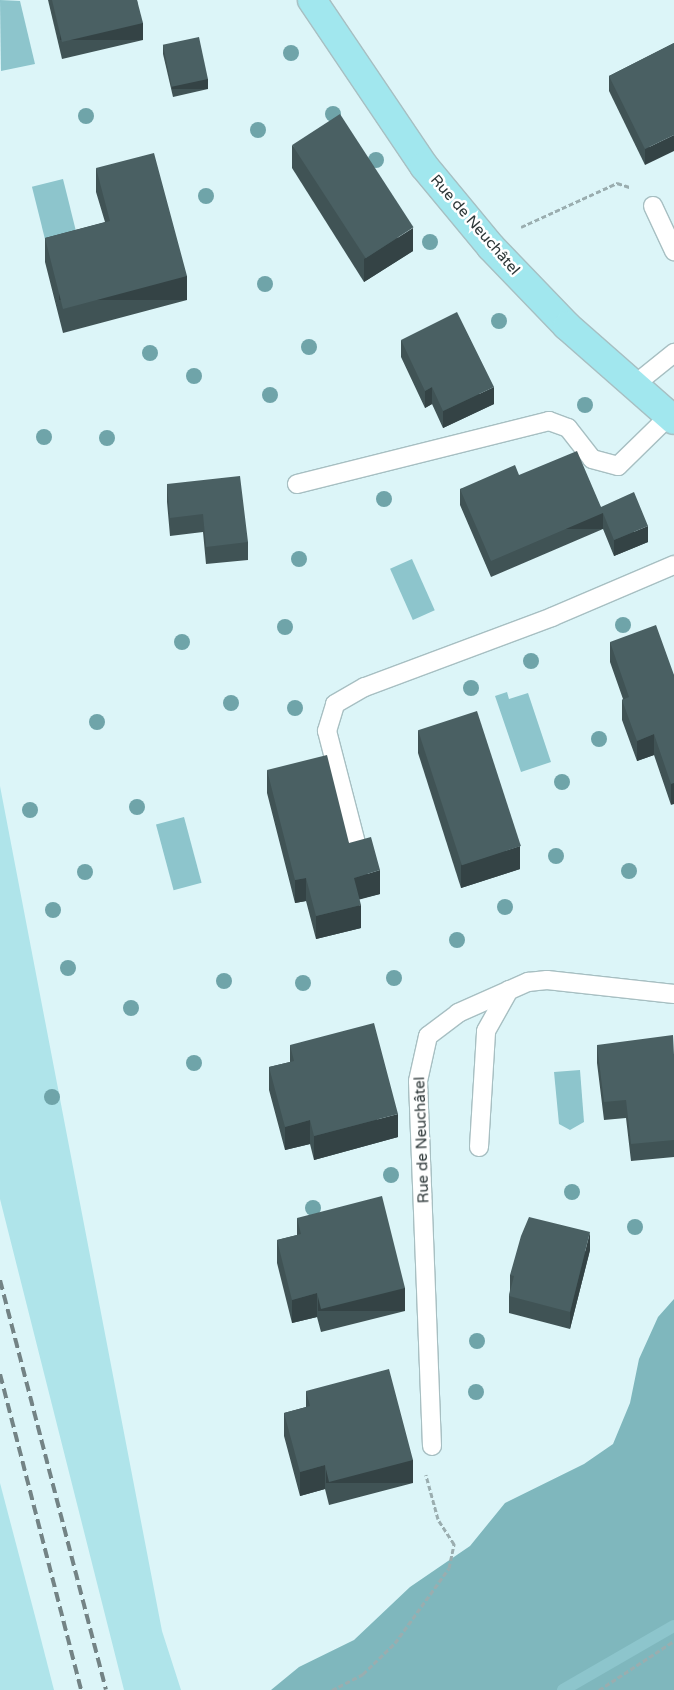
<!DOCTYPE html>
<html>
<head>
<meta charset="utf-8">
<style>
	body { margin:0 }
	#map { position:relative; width:674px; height:1690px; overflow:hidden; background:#dcf5f8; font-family:"Varela Round",sans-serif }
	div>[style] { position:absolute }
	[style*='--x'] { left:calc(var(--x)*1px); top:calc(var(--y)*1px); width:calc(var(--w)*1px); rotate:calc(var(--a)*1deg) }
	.green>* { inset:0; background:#afe4ea }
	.forest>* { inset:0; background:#7fb7bd }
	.water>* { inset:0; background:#8dc5cc; transform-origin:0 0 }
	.stream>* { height:12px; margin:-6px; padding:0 6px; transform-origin:6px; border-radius:6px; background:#8dc5cc }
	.path>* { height:3px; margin-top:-1.5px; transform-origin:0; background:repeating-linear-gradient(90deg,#9aadaf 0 5px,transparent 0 7.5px) }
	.roads { filter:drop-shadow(1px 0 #a7bfc2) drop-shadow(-1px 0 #a7bfc2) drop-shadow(0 1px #a7bfc2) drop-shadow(0 -1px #a7bfc2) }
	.lane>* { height:18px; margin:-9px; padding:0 9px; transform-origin:9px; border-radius:9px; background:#fff }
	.primary>* { height:28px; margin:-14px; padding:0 14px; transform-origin:14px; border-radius:14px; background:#a1e7ee }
	.rail>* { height:4px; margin-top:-2px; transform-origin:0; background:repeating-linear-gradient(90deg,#738385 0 10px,transparent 0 15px) }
	.trees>* { width:16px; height:16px; margin:-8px; border-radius:50%; background:#6fa4a9 }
	.wall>* { inset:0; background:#405355 }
	.shaded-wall>* { inset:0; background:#344345; transform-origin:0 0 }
	.building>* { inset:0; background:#4a6063; transform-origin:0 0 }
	span { translate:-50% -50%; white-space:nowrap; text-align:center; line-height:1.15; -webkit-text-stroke:5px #fff; paint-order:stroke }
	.street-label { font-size:15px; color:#2d3738 }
</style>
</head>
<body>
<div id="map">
	<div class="green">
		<i style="clip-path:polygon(0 786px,162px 1631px,181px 1690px,124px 1690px,0 1199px)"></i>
		<i style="clip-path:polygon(0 1483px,35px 1616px,54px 1690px,0 1690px)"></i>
	</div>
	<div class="forest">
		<i style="clip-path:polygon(674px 1299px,674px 1690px,271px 1690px,299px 1667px,354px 1640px,410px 1587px,470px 1546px,505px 1503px,584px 1464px,613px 1444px,630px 1403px,639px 1359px,658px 1317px)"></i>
	</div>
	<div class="water">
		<i style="clip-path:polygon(0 0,20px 1px,35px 64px,1px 71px)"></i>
		<i style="left:63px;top:179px;width:61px;height:32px;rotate:76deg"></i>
		<i style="left:412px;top:559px;width:56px;height:24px;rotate:66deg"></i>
		<i style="clip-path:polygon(507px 692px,509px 699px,528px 693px,551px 762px,521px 772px,495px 696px)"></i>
		<i style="left:184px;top:817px;width:68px;height:29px;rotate:75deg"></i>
		<i style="clip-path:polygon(580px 1070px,584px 1122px,570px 1130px,559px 1124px,554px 1072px)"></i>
	</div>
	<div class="stream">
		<i style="--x:563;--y:1690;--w:128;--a:-30"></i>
	</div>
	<div class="path">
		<i style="--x:521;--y:227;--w:106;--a:-24.6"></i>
		<i style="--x:617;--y:183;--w:13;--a:18"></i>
		<i style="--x:332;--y:1690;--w:35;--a:-27"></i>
		<i style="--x:363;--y:1674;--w:45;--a:-44.1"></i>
		<i style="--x:395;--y:1643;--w:92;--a:-54.2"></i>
		<i style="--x:449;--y:1568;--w:25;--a:-78"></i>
		<i style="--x:454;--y:1544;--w:30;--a:-123"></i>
		<i style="--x:438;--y:1519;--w:46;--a:-105.3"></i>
		<i style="--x:599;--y:1690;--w:90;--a:-33.2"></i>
	</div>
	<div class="roads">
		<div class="lane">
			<i style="--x:653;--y:206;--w:50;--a:65"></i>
			<i style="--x:633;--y:386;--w:53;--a:-38.8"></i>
			<i style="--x:297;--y:484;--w:260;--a:-14"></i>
			<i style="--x:549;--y:421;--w:20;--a:20"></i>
			<i style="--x:568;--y:428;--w:39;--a:52"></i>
			<i style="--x:592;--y:459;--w:27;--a:15"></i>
			<i style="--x:618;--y:466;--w:71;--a:-44.4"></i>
			<i style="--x:356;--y:843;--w:116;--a:-104.5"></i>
			<i style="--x:327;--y:731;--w:28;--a:-73"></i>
			<i style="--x:335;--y:704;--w:34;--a:-30"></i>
			<i style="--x:365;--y:687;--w:200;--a:-20.5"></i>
			<i style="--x:552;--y:617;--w:133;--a:-23.1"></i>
			<i style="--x:479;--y:1147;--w:116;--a:-86.5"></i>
			<i style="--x:486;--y:1031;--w:47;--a:-60.7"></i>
			<i style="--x:432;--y:1446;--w:365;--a:-92.2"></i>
			<i style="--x:418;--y:1081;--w:46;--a:-77.5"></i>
			<i style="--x:428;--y:1036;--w:38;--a:-37"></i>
			<i style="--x:458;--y:1013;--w:77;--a:-23.9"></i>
			<i style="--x:528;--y:982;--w:19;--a:-6"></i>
			<i style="--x:547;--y:980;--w:128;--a:6.3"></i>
		</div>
		<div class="primary">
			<i style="--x:312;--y:0;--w:200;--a:56"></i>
			<i style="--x:424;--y:166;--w:105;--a:50.4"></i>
			<i style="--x:491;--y:247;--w:110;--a:46.1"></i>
			<i style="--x:567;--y:326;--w:142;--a:41.3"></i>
		</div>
	</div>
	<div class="rail">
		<i style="--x:0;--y:1280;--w:423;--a:75.5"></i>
		<i style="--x:0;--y:1374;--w:326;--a:75.6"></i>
	</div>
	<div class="trees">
		<i style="left:291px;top:53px"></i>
		<i style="left:333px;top:114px"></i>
		<i style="left:86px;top:116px"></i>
		<i style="left:258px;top:130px"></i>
		<i style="left:376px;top:160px"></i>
		<i style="left:206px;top:196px"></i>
		<i style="left:430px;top:242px"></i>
		<i style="left:265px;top:284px"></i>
		<i style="left:499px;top:321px"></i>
		<i style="left:309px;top:347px"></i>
		<i style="left:150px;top:353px"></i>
		<i style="left:194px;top:376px"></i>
		<i style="left:270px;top:395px"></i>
		<i style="left:585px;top:405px"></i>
		<i style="left:44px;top:437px"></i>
		<i style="left:107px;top:438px"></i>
		<i style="left:384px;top:499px"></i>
		<i style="left:299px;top:559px"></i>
		<i style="left:623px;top:625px"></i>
		<i style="left:285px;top:627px"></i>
		<i style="left:182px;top:642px"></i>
		<i style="left:531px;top:661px"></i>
		<i style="left:471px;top:688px"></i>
		<i style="left:231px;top:703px"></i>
		<i style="left:295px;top:708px"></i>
		<i style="left:97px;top:722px"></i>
		<i style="left:599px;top:739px"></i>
		<i style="left:562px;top:782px"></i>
		<i style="left:137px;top:807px"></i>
		<i style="left:30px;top:810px"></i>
		<i style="left:556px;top:856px"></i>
		<i style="left:629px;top:871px"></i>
		<i style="left:85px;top:872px"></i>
		<i style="left:505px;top:907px"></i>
		<i style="left:53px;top:910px"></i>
		<i style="left:457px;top:940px"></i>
		<i style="left:68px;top:968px"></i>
		<i style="left:394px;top:978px"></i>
		<i style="left:224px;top:981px"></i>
		<i style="left:303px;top:983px"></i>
		<i style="left:131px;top:1008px"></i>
		<i style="left:194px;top:1063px"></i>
		<i style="left:52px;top:1097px"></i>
		<i style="left:391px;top:1175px"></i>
		<i style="left:572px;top:1192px"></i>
		<i style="left:313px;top:1208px"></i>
		<i style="left:635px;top:1227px"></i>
		<i style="left:477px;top:1341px"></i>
		<i style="left:476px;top:1392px"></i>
	</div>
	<div class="wall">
		<i style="clip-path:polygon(48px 0,137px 0,143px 40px,62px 59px)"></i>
		<i style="clip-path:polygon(674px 43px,645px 165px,609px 91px,609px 76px)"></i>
		<i style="clip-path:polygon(163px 45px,208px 89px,173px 97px,163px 54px)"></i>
		<i style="clip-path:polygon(292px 145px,413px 251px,364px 282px,292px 168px)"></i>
		<i style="clip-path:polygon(96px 168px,187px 300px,63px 333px,45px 262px,45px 238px,105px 222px,96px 192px)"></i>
		<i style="clip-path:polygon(401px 340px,494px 404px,443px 428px,432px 404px,425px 408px,401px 357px)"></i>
		<i style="clip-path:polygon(519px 475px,601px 507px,648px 542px,614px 556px,603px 529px,491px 577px,460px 505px,460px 489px)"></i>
		<i style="clip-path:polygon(167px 484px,248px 542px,248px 560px,206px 564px,203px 532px,170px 536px,167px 502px)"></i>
		<i style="clip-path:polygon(610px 642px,674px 675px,674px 804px,671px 805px,654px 755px,637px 761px,622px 720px,622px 700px,623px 699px,610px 662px)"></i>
		<i style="clip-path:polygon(418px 730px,520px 869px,461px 888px,418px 753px)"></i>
		<i style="clip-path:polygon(267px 770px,349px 843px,380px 894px,359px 899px,361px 928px,316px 939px,306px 901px,295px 903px,267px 793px)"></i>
		<i style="clip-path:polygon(290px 1045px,398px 1137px,314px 1160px,310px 1144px,285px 1150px,269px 1090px,269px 1067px,290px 1062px)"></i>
		<i style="clip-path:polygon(597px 1045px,674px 1055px,674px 1157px,631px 1161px,626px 1118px,604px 1120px,597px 1063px)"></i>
		<i style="clip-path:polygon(297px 1218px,405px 1311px,321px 1332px,317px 1317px,292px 1323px,277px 1263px,277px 1240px,297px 1235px)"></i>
		<i style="clip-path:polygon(590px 1250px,570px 1329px,509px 1313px,509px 1296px,510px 1290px,510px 1275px)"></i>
		<i style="clip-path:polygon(306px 1391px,413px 1483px,329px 1505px,325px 1489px,300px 1496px,284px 1436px,284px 1413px,306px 1407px)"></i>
	</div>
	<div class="shaded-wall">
		<i style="left:143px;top:23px;width:17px;height:83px;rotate:90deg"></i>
		<i style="left:208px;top:79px;width:10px;height:36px;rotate:90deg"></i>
		<i style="clip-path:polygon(674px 135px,674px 151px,645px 165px,645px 149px)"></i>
		<i style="clip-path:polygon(413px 228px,413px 251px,364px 282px,364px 259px)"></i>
		<i style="left:187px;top:276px;width:24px;height:128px;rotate:90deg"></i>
		<i style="clip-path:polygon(432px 387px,432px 404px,425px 408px,425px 391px)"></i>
		<i style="clip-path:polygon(494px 387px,494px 404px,443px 428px,443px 411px)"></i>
		<i style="left:603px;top:513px;width:16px;height:122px;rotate:90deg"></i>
		<i style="clip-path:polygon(648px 526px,648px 542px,614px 556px,614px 540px)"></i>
		<i style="clip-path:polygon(654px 734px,654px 755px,637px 761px,637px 741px)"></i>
		<i style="left:674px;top:783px;width:21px;height:3px;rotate:90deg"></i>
		<i style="clip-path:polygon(520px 846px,520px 869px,461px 888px,461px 865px)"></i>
		<i style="clip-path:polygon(380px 870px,380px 894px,354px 901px,354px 878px)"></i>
		<i style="clip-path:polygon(306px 878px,306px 901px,295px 903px,295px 880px)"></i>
		<i style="clip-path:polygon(361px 905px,361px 928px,316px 939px,316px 916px)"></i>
		<i style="clip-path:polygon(398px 1114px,398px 1137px,314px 1160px,314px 1136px)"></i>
		<i style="clip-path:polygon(310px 1120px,310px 1144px,285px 1150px,285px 1127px)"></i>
		<i style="clip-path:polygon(590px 1232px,590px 1250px,570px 1329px,570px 1312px)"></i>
		<i style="left:405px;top:1288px;width:23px;height:87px;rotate:90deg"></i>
		<i style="clip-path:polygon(317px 1293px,317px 1317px,292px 1323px,292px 1300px)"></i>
		<i style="left:413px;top:1460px;width:23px;height:87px;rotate:90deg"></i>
		<i style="clip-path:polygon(325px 1465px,325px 1489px,300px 1496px,300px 1472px)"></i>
	</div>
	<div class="building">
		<i style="clip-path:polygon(52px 0,137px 0,143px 23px,62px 42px)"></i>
		<i style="left:199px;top:37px;width:43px;height:37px;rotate:78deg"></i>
		<i style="clip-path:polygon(674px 43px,674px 135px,645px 149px,609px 76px)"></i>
		<i style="left:340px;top:114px;width:135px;height:57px;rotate:57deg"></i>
		<i style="clip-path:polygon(154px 153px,187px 276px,63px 309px,45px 238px,110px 221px,96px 168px)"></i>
		<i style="clip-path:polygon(457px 312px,494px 387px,443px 411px,432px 387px,425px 391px,401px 340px)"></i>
		<i style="clip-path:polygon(577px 451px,601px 507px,634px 492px,648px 526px,614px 540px,603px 513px,491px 561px,460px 489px,515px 465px,519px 475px)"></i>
		<i style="clip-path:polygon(240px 476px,248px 542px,206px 547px,203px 514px,170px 518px,167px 484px)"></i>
		<i style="clip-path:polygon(656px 625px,674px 675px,674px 783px,671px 784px,654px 734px,637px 741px,622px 700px,629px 697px,610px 642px)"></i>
		<i style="left:477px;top:711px;width:142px;height:62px;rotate:72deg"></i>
		<i style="clip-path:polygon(327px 755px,349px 843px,371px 837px,380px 870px,354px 878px,361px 905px,316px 916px,306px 878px,295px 880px,267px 770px)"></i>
		<i style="clip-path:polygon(374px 1023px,398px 1114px,314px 1136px,310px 1120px,285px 1127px,269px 1067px,294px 1061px,290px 1045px)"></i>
		<i style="clip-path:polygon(673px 1035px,674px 1055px,674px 1140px,631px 1144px,626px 1100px,604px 1102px,597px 1045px)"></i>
		<i style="clip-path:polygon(382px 1196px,405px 1288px,321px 1309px,317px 1293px,292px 1300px,277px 1240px,301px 1234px,297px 1218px)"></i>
		<i style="clip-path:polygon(529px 1217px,590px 1232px,570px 1312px,509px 1296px,514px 1276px,510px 1275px,521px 1236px)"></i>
		<i style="clip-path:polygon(389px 1369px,413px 1460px,329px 1482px,325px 1465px,300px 1472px,284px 1413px,310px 1406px,306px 1391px)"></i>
	</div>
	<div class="street-label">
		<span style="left:475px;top:225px;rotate:49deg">Rue de Neuchâtel</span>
		<span style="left:422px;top:1140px;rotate:-92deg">Rue de Neuchâtel</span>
	</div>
</div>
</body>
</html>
